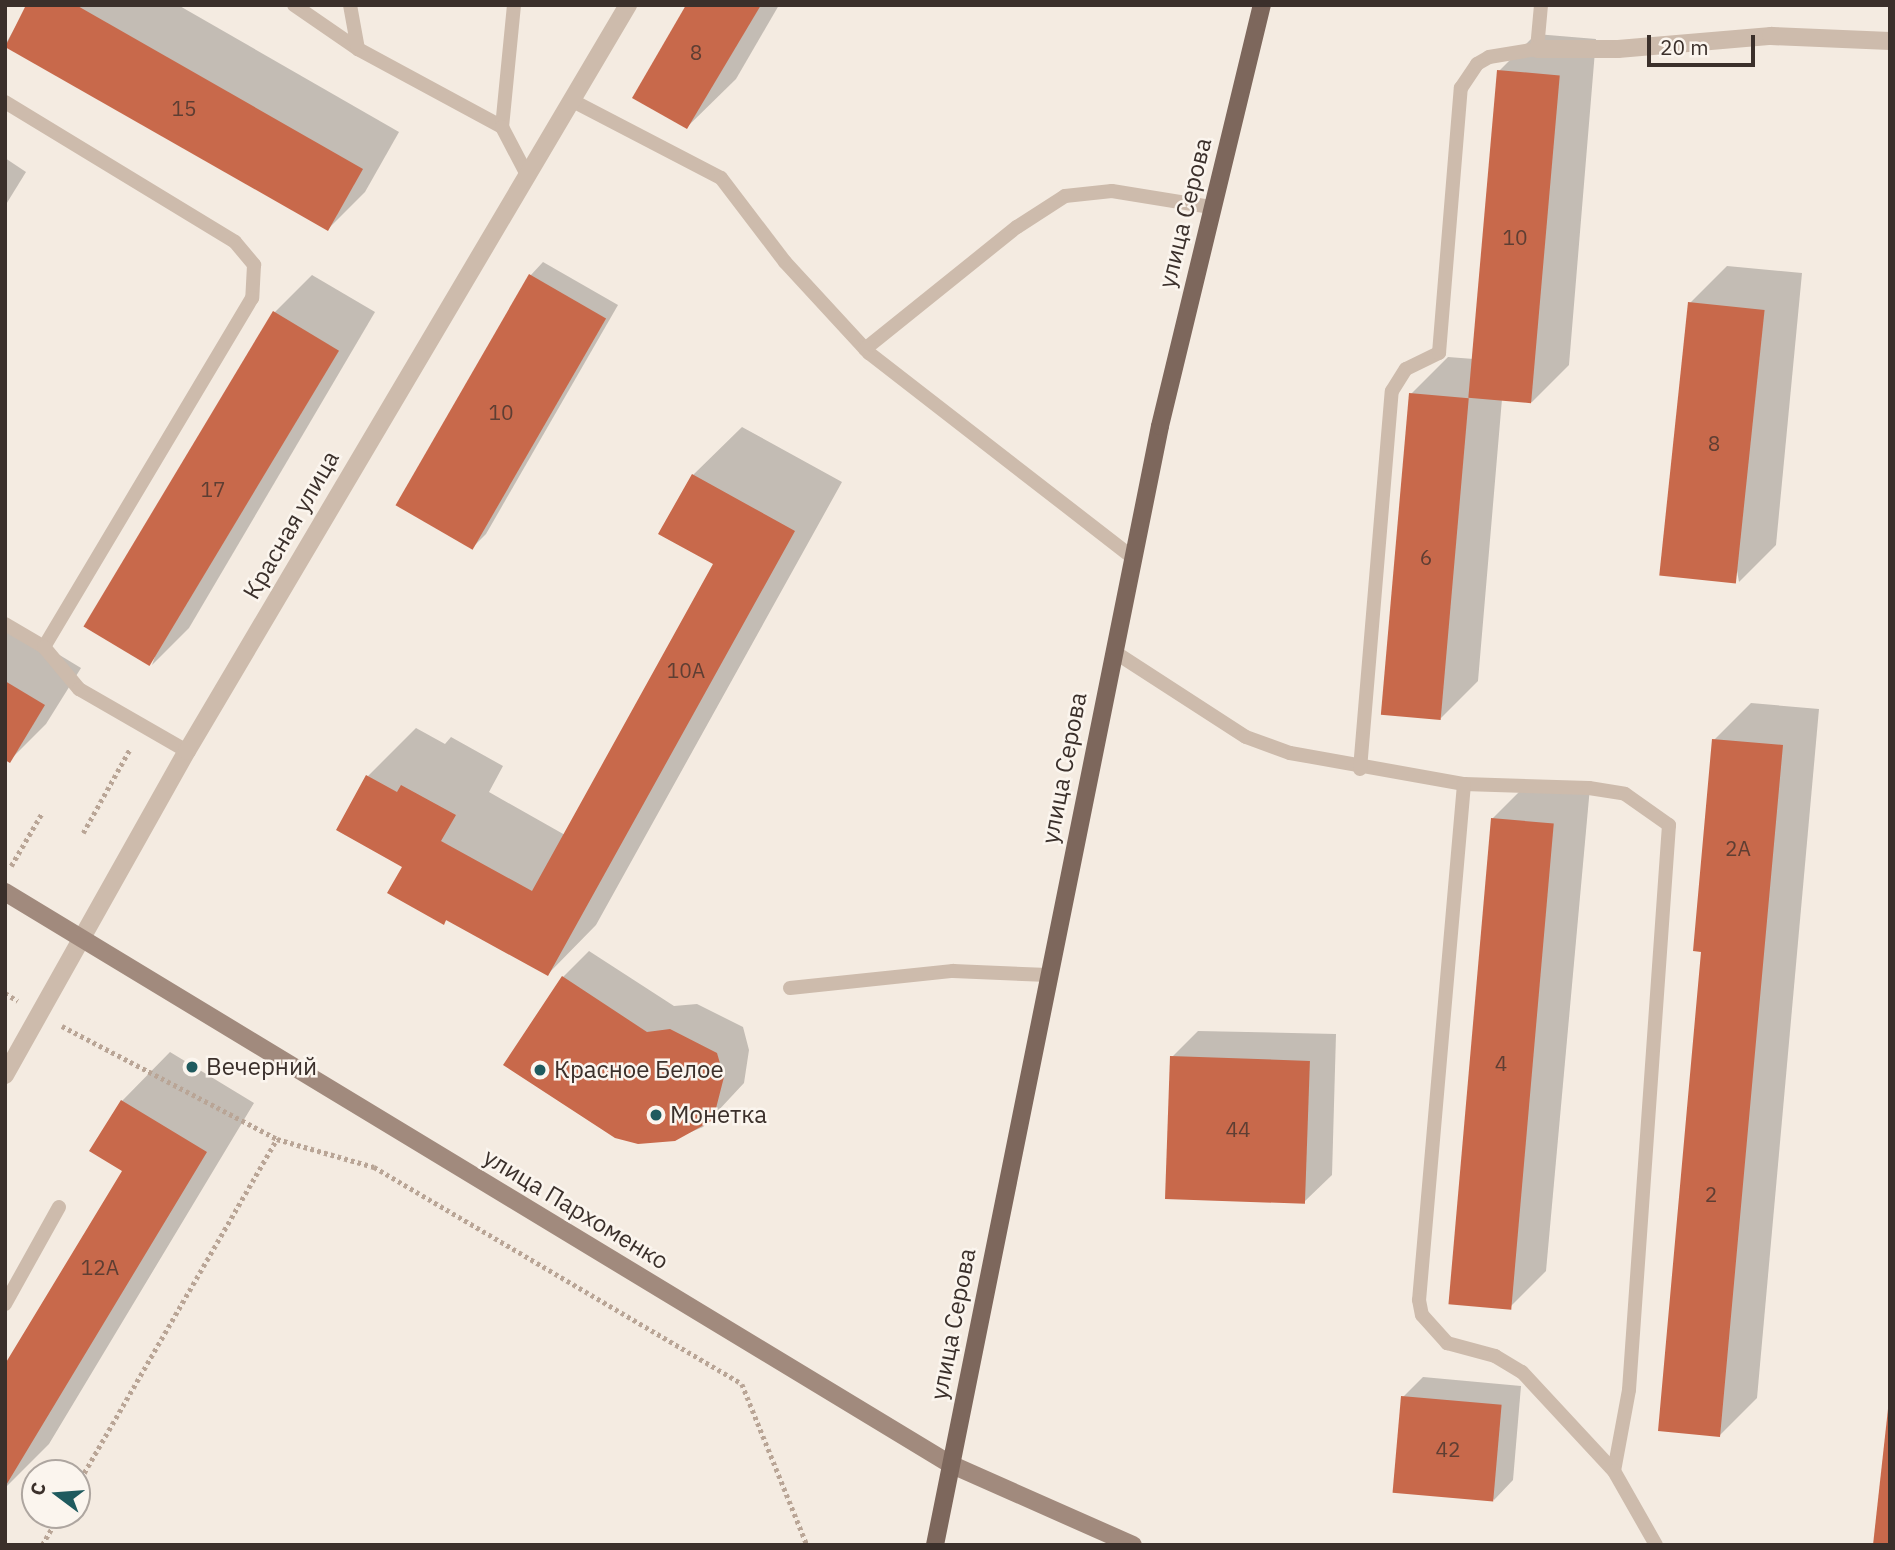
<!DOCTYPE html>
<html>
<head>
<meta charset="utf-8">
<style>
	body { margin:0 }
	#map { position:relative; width:1895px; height:1550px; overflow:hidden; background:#f4ebe1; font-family:"IBM Plex Sans",sans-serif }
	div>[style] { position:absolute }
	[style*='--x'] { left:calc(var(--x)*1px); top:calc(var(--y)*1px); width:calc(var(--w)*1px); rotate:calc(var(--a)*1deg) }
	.shadow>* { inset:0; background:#0003 }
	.building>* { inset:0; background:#c8694b; transform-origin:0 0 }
	.path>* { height:4.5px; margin-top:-2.25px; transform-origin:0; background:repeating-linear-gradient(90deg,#b9a596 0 3.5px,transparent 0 7px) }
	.service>* { height:14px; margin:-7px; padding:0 7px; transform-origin:7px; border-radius:7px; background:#cdbbac }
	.minor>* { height:18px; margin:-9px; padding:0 9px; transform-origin:9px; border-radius:9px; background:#cdbbac }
	.secondary>* { height:18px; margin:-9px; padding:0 9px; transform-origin:9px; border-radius:9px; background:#a18a7d }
	.primary>* { height:18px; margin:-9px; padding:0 9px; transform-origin:9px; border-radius:9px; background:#7d675c }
	.dots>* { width:19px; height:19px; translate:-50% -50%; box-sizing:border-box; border:4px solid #fbf5ee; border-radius:50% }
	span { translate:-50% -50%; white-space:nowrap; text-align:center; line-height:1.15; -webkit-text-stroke:5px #fbf5ee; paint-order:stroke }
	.number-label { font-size:21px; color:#5e3e33 }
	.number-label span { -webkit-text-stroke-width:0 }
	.street-label { font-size:24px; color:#3b302b }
	.poi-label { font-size:24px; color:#3b302b }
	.left { translate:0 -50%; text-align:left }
	.frame { position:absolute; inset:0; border:7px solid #3b302b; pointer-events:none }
	.north { position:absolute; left:21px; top:1459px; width:70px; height:70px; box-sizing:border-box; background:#fbf5ee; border:2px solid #aea6a0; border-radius:50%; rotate:286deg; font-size:19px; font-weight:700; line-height:28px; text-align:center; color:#3b302b }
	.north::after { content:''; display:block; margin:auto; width:24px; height:32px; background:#1f5a5e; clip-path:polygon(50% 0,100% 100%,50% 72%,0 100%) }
	.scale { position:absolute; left:1647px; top:35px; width:108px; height:32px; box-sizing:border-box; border:4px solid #3b302b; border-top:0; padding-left:9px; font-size:21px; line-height:24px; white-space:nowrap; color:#3b302b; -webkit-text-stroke:5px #fbf5ee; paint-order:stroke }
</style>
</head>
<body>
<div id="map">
	<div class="shadow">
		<i style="clip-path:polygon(28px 5px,178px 5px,399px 132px,365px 192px,328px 229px,5px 45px)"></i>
		<i style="clip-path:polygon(688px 5px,779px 5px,736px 79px,687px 127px)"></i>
		<i style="clip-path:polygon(1536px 34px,1596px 39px,1569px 365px,1532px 402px,1502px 399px,1478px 681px,1441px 718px,1411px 394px,1448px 357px,1474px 359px,1499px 71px)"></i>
		<i style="clip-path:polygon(5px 158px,26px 172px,5px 206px)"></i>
		<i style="clip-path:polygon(543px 262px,618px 305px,486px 534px,473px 547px,530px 276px)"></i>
		<i style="clip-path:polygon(1727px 266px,1802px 273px,1776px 545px,1739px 582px,1690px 303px)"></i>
		<i style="clip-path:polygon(312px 275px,375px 312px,189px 628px,152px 665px,275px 312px)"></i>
		<i style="clip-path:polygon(742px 427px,842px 482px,596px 925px,548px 974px,448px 919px,443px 923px,404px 866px,368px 776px,416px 728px,445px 744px,451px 737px,503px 766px,489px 792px,565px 835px,716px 564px,693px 475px)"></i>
		<i style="clip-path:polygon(5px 622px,81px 668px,46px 724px,9px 761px,5px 758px)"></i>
		<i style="clip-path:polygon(1751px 703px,1819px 709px,1757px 1398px,1720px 1435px,1703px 950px,1714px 740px)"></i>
		<i style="clip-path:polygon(1530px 781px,1590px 787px,1546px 1271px,1509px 1308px,1493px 818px)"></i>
		<i style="clip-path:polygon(589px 951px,674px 1006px,697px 1004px,743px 1027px,749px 1050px,744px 1083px,703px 1127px,674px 1139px,563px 977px)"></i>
		<i style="clip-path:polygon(1198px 1031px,1336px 1034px,1332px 1175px,1305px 1201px,1172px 1057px)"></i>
		<i style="clip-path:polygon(170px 1052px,254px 1103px,49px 1444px,5px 1488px,5px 1368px,124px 1170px,122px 1101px)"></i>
		<i style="clip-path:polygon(1423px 1377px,1521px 1386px,1513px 1480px,1494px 1500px,1403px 1397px)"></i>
		<i style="clip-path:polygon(1890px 1408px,1890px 1545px,1875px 1545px)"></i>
	</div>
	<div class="building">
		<i style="clip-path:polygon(26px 5px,76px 5px,363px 169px,328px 231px,5px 47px)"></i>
		<i style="clip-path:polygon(686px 5px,761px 5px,687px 129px,632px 98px)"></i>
		<i style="left:1497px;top:70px;width:63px;height:329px;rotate:5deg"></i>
		<i style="left:529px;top:274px;width:89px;height:267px;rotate:30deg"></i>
		<i style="left:1688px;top:302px;width:77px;height:275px;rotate:6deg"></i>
		<i style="left:273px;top:311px;width:77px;height:368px;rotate:31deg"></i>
		<i style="left:1409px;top:393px;width:60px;height:323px;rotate:5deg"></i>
		<i style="clip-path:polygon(692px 474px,795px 531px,548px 976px,446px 920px,444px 925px,387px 893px,402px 867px,336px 830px,366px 775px,397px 792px,401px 785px,456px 815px,441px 841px,532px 891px,713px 564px,658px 534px)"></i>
		<i style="clip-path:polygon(5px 681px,45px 705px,10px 763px,5px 760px)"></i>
		<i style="clip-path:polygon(1712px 739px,1783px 745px,1720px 1437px,1658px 1431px,1701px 952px,1693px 951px)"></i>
		<i style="left:1491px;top:818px;width:63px;height:488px;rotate:5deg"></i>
		<i style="clip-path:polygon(562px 976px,647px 1032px,670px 1029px,717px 1053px,724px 1077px,713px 1120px,675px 1141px,638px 1144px,615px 1138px,503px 1065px)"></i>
		<i style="left:1170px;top:1056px;width:140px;height:143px;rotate:2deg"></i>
		<i style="clip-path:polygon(121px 1100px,207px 1152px,5px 1487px,5px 1364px,122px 1171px,89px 1151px)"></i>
		<i style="left:1401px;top:1396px;width:101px;height:97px;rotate:5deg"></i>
		<i style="clip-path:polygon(1888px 1409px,1890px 1545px,1873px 1545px)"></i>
	</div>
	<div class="path">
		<i style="--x:83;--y:833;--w:96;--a:-60.8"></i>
		<i style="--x:11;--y:866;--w:61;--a:-59.7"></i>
		<i style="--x:5;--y:993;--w:15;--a:32"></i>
		<i style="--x:62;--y:1026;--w:243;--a:27.7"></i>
		<i style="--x:277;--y:1139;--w:101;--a:16.1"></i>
		<i style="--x:374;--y:1167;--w:427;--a:30.5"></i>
		<i style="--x:742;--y:1384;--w:174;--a:68"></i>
		<i style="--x:77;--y:1485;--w:400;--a:-60"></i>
		<i style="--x:42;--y:1545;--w:34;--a:-60"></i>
	</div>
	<div class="service">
		<i style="--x:294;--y:5;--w:78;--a:34.5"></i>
		<i style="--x:358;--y:49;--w:164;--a:28.4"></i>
		<i style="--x:350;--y:5;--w:45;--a:79.7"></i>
		<i style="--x:514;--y:5;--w:123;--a:95.6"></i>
		<i style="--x:502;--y:127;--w:52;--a:62.4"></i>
		<i style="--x:571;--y:100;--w:169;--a:27.5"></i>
		<i style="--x:721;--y:178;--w:106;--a:52.7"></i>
		<i style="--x:785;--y:262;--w:124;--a:47.3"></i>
		<i style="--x:869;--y:353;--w:333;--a:37.8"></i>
		<i style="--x:5;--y:102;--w:269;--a:31.3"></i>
		<i style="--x:235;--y:242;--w:30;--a:50"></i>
		<i style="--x:254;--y:265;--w:33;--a:93"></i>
		<i style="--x:252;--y:298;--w:406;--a:120.8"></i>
		<i style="--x:865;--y:349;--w:195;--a:-38.8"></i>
		<i style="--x:1017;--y:227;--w:57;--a:-32.9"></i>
		<i style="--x:1065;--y:196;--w:47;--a:-6.1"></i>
		<i style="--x:1112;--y:191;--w:100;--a:9.2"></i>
		<i style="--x:5;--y:624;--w:45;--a:30.5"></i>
		<i style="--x:44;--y:647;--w:55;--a:50.2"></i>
		<i style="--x:79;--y:689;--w:125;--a:29.9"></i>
		<i style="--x:1113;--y:651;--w:158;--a:32.9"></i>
		<i style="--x:1246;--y:737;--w:47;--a:20"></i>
		<i style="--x:1290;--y:753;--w:177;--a:10.1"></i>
		<i style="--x:1464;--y:784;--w:125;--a:1.8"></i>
		<i style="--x:1589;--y:788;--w:36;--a:9"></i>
		<i style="--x:1625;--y:794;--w:54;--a:35.2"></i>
		<i style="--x:1669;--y:825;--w:566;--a:94.05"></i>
		<i style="--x:1629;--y:1390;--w:82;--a:100.5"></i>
		<i style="--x:1360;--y:769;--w:379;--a:-85.2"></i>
		<i style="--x:1392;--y:391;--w:26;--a:-58"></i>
		<i style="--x:1406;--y:369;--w:37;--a:-26"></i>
		<i style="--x:1439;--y:353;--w:266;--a:-85.3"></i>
		<i style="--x:1461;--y:88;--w:29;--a:-56"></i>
		<i style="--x:1477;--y:64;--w:14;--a:-30"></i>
		<i style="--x:1489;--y:57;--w:49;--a:-9.5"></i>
		<i style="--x:1537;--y:49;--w:44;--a:-84.8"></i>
		<i style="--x:1464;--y:784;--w:518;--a:94.98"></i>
		<i style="--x:1419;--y:1300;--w:15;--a:79"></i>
		<i style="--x:1422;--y:1315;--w:38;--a:48"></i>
		<i style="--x:1447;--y:1343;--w:50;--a:15.2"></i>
		<i style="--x:1495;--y:1356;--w:31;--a:31"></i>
		<i style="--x:1522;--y:1372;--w:135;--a:47.1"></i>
		<i style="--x:1614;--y:1471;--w:85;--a:60.4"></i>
		<i style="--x:790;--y:988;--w:164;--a:-6"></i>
		<i style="--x:953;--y:971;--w:95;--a:2.4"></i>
		<i style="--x:5;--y:1304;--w:111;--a:-60.9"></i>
	</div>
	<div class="minor">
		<i style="--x:1537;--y:49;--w:81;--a:0"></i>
		<i style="--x:1618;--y:49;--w:154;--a:-4.9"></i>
		<i style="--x:1771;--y:36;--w:119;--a:2.4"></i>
		<i style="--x:5;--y:1075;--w:372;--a:-60.7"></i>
		<i style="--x:187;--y:751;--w:867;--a:-59.41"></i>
	</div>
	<div class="secondary">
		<i style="--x:5;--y:892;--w:1105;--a:31.19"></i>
		<i style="--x:950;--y:1464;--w:200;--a:23.9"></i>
	</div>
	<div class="primary">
		<i style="--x:935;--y:1545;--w:1141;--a:-78.63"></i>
		<i style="--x:1160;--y:426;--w:433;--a:-76.4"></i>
	</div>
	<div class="dots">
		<i style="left:192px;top:1067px;background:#1f5a5e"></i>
		<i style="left:540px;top:1070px;background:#1f5a5e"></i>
		<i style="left:656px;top:1115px;background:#1f5a5e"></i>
	</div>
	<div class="number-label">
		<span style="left:696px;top:52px">8</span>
		<span style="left:184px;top:108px">15</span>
		<span style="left:1515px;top:237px">10</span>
		<span style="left:501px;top:412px">10</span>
		<span style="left:1714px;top:443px">8</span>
		<span style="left:213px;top:489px">17</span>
		<span style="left:1426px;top:557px">6</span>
		<span style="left:686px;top:670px">10А</span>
		<span style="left:1738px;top:848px">2А</span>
		<span style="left:1501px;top:1063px">4</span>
		<span style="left:1238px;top:1129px">44</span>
		<span style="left:1711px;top:1194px">2</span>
		<span style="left:100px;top:1267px">12А</span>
		<span style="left:1448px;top:1449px">42</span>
	</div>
	<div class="street-label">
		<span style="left:1185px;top:213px;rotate:-76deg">улица Серова</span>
		<span style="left:291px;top:525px;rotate:-60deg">Красная улица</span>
		<span style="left:1064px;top:768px;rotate:-79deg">улица Серова</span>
		<span style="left:576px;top:1209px;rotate:31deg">улица Пархоменко</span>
		<span style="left:953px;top:1324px;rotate:-79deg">улица Серова</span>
	</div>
	<div class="poi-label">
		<span class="left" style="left:206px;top:1067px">Вечерний</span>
		<span class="left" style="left:554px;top:1070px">Красное Белое</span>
		<span class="left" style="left:670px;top:1115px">Монетка</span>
	</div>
	<div class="frame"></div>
	<div class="north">С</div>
	<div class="scale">20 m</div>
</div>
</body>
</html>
